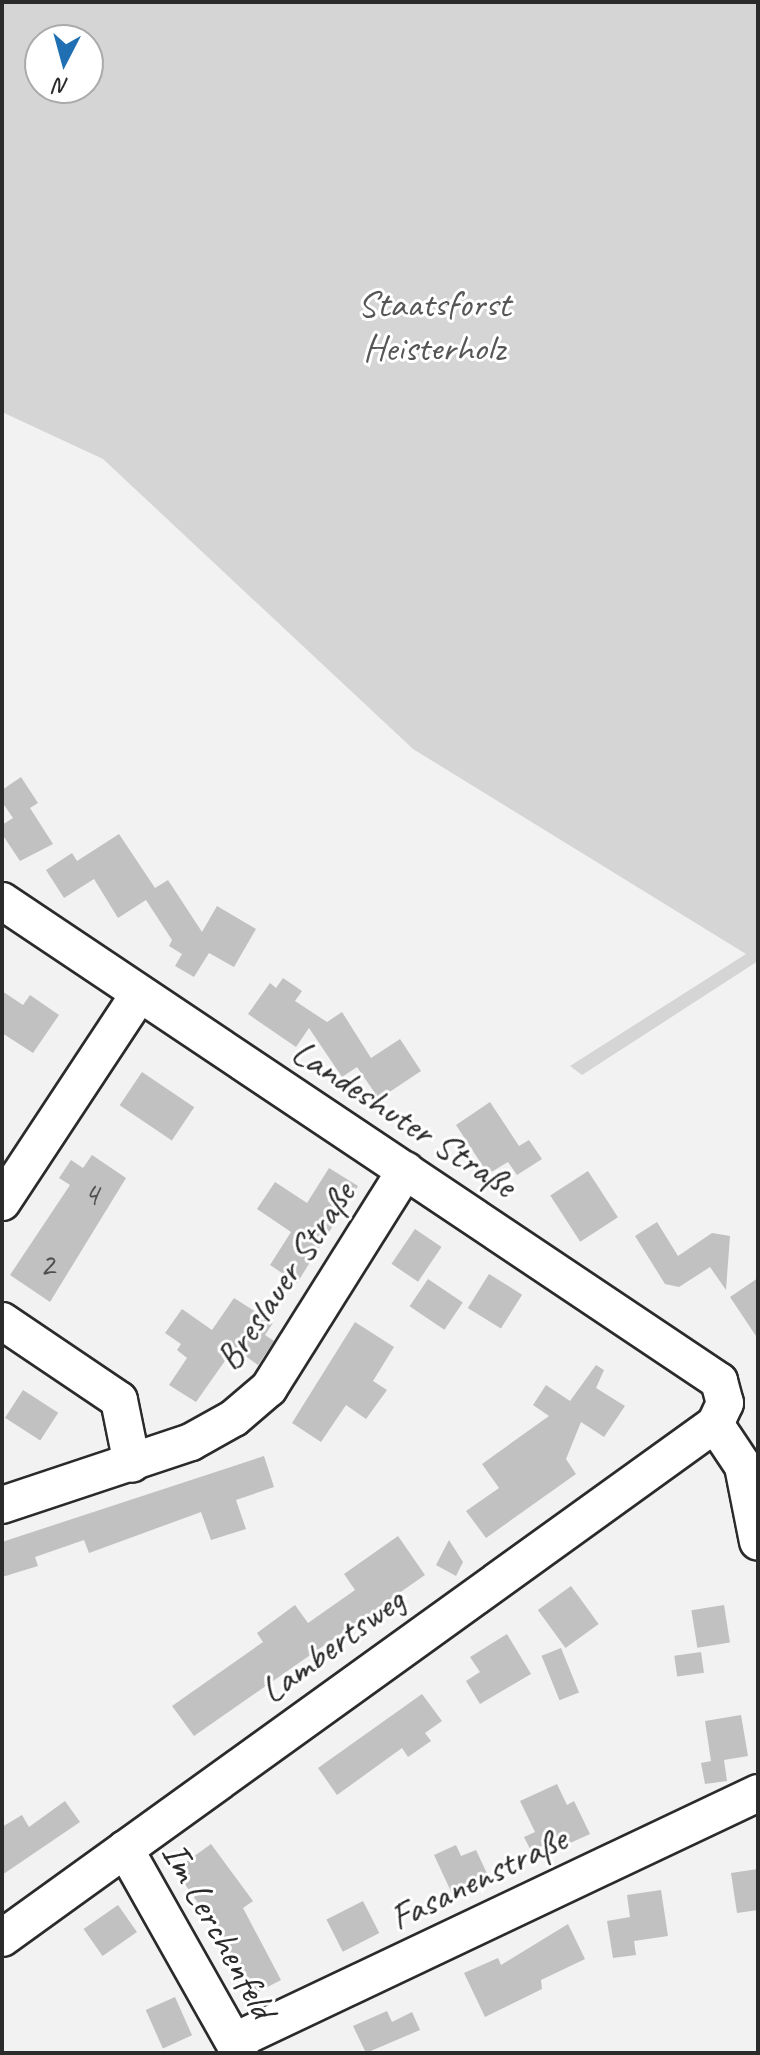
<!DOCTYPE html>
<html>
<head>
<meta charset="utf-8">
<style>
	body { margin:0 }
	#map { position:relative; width:760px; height:2055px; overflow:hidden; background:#f2f2f2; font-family:Caveat,sans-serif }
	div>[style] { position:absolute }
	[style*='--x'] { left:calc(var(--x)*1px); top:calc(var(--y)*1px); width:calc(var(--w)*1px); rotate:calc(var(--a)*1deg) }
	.green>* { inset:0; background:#d5d5d5 }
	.building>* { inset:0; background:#c1c1c1; transform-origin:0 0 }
	.roads { filter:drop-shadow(2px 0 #2b2b2b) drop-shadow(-2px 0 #2b2b2b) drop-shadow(0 2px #2b2b2b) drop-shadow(0 -2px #2b2b2b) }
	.minor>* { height:36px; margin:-18px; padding:0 18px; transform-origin:18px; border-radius:18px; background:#fff }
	span { translate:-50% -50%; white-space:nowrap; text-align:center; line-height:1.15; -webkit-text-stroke:6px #fff; paint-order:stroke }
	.number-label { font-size:34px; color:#505050 }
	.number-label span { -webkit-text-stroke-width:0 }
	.park-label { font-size:38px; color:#565656 }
	.street-label { font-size:38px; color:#2b2b2b }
	.frame { position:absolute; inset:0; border:4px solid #2b2b2b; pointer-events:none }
	.north { position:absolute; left:24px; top:24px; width:80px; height:80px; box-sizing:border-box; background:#fff; border:2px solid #aaa; border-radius:50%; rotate:186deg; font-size:22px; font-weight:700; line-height:32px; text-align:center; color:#2b2b2b }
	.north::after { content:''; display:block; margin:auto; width:28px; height:36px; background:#1f6fb2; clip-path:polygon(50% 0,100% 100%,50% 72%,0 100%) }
</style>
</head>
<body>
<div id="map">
	<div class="green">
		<i style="clip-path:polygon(evenodd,2px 2px,758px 2px,758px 961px,582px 1075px,570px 1066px,746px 954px,413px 749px,103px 459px,2px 412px,2px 2px,40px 40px,88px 40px,88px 88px,40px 88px,40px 40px)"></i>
	</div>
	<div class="building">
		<i style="clip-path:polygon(21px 777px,38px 803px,30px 808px,53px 844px,20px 861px,2px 834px,2px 825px,13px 818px,2px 802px,2px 790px)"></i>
		<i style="clip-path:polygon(119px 834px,155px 888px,168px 880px,202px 932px,217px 906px,256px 929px,234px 967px,209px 953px,194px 977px,175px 966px,182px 954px,169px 946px,172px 940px,146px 900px,118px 918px,94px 879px,64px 898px,46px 870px,72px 853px,77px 861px)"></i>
		<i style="clip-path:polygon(283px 978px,302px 991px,295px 1001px,327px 1022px,342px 1012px,371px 1058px,400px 1039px,421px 1071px,379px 1099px,357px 1067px,342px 1077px,309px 1028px,296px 1047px,248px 1014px,270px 983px,276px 988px)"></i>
		<i style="clip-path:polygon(2px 991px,23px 1005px,30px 995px,59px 1015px,33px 1053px,2px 1033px)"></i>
		<i style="left:142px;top:1072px;width:63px;height:40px;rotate:34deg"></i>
		<i style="clip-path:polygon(490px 1102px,519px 1146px,529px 1140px,542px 1159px,517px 1175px,508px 1162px,488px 1174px,456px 1125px)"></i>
		<i style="clip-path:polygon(92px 1155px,126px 1178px,50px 1302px,10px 1275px,70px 1185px,59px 1178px,71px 1160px,83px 1168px)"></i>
		<i style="clip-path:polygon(329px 1168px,358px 1186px,297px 1283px,270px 1265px,291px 1232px,257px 1209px,275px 1182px,307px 1203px)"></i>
		<i style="left:588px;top:1171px;width:55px;height:45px;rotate:57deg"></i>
		<i style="clip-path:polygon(657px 1222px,678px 1256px,712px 1233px,730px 1236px,726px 1290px,710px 1267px,679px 1287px,665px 1284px,635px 1236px)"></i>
		<i style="left:415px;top:1229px;width:32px;height:42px;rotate:34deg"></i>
		<i style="left:489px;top:1274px;width:39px;height:40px;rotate:32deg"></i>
		<i style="clip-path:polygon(758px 1278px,758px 1339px,730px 1297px)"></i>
		<i style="left:428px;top:1279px;width:42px;height:33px;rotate:34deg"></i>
		<i style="clip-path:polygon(234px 1298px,273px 1323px,265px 1335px,274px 1341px,258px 1365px,234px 1348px,196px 1402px,169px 1385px,187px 1358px,177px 1350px,181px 1344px,165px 1333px,182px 1309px,212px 1330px)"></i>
		<i style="clip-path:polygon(355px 1322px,394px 1347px,373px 1381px,387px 1390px,366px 1419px,346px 1405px,321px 1442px,292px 1423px)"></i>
		<i style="clip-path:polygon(596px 1365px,604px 1370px,596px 1388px,625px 1406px,604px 1437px,581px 1422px,566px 1459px,576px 1474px,486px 1538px,466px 1511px,499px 1488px,482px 1464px,549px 1416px,533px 1405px,546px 1385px,570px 1401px)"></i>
		<i style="left:23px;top:1390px;width:42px;height:33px;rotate:33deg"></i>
		<i style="clip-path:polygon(264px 1456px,274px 1487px,236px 1500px,246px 1529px,211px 1540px,201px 1512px,89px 1553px,84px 1540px,35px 1557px,38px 1566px,2px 1577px,2px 1542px)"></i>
		<i style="clip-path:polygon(398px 1536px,425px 1575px,194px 1736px,172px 1706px,263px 1642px,257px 1633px,295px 1605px,308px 1623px,355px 1590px,344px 1574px)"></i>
		<i style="clip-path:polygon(449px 1540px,463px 1562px,456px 1576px,436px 1565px)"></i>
		<i style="left:571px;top:1586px;width:47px;height:41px;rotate:54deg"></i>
		<i style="left:724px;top:1605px;width:38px;height:33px;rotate:81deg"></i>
		<i style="clip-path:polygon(507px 1634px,531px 1674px,480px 1704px,466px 1681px,480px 1672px,470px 1657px)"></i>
		<i style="left:561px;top:1648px;width:48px;height:21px;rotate:68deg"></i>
		<i style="left:701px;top:1652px;width:21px;height:27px;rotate:82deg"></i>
		<i style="clip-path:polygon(422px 1694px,442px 1721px,425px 1733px,431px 1741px,408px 1757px,402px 1748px,337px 1795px,318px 1768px)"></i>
		<i style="clip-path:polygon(741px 1715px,748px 1756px,724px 1760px,727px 1781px,705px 1784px,701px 1763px,711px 1761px,705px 1721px)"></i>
		<i style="clip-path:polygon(557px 1784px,567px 1805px,574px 1801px,590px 1834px,535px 1859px,524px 1837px,535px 1832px,520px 1801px)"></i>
		<i style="clip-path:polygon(65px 1801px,80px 1822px,2px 1875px,2px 1827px,22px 1815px,29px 1827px)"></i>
		<i style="clip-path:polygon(211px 1844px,253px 1901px,243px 1908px,281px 1980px,250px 1996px,203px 1910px,175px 1870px)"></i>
		<i style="clip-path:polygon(456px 1845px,461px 1856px,476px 1850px,491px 1882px,454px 1898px,434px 1855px)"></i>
		<i style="clip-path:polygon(758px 1869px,758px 1910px,737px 1913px,731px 1873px)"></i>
		<i style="clip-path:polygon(661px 1890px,668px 1936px,634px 1941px,636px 1955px,613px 1958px,607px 1921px,630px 1917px,627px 1895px)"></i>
		<i style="left:363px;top:1901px;width:36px;height:41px;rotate:63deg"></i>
		<i style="left:118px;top:1905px;width:33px;height:42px;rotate:55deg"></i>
		<i style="clip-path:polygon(568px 1924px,585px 1959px,541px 1980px,542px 1989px,485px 2017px,464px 1973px,498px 1958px,501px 1965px)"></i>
		<i style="left:175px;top:1997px;width:42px;height:32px;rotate:66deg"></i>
		<i style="clip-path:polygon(387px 2011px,392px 2022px,412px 2012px,420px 2030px,366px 2053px,353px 2026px)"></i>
	</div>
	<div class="roads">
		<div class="minor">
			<i style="--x:2;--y:901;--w:863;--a:33.8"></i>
			<i style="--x:719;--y:1381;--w:23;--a:75"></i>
			<i style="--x:725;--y:1403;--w:23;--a:115"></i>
			<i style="--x:715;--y:1424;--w:879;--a:144.21"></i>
			<i style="--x:2;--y:1202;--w:249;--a:-56.6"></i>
			<i style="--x:2;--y:1321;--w:141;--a:34"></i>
			<i style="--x:119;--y:1400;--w:65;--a:78.5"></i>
			<i style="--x:715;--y:1424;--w:50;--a:56.3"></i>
			<i style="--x:743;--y:1466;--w:77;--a:78.8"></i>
			<i style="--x:2;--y:1505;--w:199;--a:-18.4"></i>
			<i style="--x:191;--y:1442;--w:49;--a:-29.2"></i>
			<i style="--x:234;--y:1418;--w:46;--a:-40.6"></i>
			<i style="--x:269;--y:1388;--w:257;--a:-57.9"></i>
			<i style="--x:125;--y:1849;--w:234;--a:60.6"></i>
			<i style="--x:235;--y:2041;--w:579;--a:-25.37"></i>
		</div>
	</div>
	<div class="number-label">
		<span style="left:91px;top:1194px">4</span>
		<span style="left:47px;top:1264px">2</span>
	</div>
	<div class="park-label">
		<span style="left:434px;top:326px">Staatsforst<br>Heisterholz</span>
	</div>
	<div class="street-label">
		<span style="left:404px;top:1118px;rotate:33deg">Landeshuter Straße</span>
		<span style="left:285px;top:1276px;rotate:-56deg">Breslauer Straße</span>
		<span style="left:332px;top:1645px;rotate:-36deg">Lambertsweg</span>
		<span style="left:478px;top:1878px;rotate:-26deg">Fasanenstraße</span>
		<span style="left:219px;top:1930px;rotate:61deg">Im Lerchenfeld</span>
	</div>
	<div class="frame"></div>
	<div class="north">N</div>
</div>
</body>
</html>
